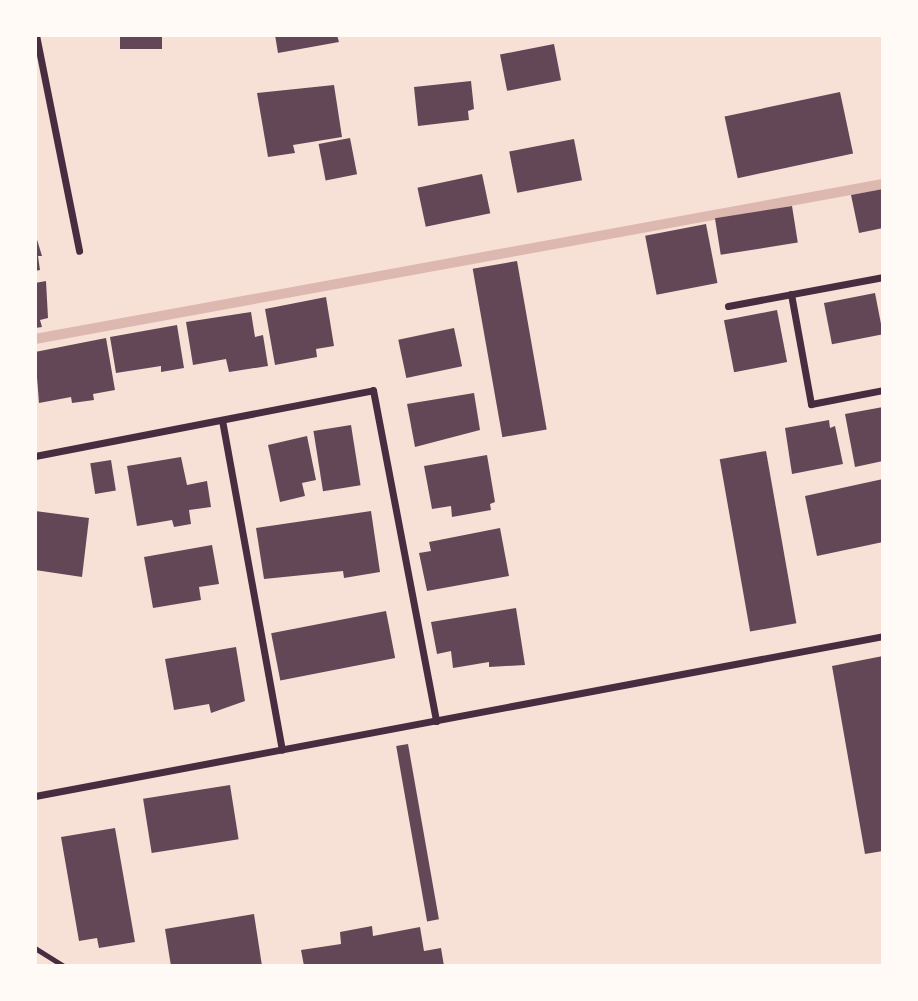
<!DOCTYPE html>
<html>
<head>
<meta charset="utf-8">
<style>
	body { margin:0 }
	#map { position:relative; width:918px; height:1001px; overflow:hidden; background:#f7e1d7; font-family:"Titillium Web",sans-serif }
	div>[style] { position:absolute }
	[style*='--x'] { left:calc(var(--x)*1px); top:calc(var(--y)*1px); width:calc(var(--w)*1px); rotate:calc(var(--a)*1deg) }
	.stream>* { height:10px; margin:-5px; padding:0 5px; transform-origin:5px; border-radius:5px; background:#dcb8b0 }
	.building>* { inset:0; background:#644757; transform-origin:0 0 }
	.path>* { height:4.5px; margin:-2.25px; padding:0 2.25px; transform-origin:2.25px; border-radius:2.25px; background:#4a2c40 }
	.minor>* { height:7px; margin:-3.5px; padding:0 3.5px; transform-origin:3.5px; border-radius:3.5px; background:#4a2c40 }
	span { translate:-50% -50%; white-space:nowrap; text-align:center; line-height:1.15; -webkit-text-stroke:7px #fffaf5; paint-order:stroke }
	.frame { position:absolute; inset:0; border:37px solid #fffaf5; pointer-events:none }
</style>
</head>
<body>
<div id="map">
	<div class="stream">
		<i style="--x:35;--y:339;--w:862;--a:-10.36"></i>
	</div>
	<div class="building">
		<i style="left:120px;top:35px;width:42px;height:14px"></i>
		<i style="clip-path:polygon(275px 35px,337px 35px,339px 42px,278px 53px)"></i>
		<i style="left:554px;top:44px;width:37px;height:55px;rotate:79deg"></i>
		<i style="clip-path:polygon(471px 81px,474px 109px,468px 111px,469px 120px,418px 126px,414px 87px)"></i>
		<i style="clip-path:polygon(334px 85px,342px 137px,293px 145px,295px 153px,268px 157px,257px 93px)"></i>
		<i style="left:840px;top:92px;width:63px;height:118px;rotate:78deg"></i>
		<i style="left:350px;top:138px;width:37px;height:32px;rotate:79deg"></i>
		<i style="left:574px;top:139px;width:42px;height:66px;rotate:79deg"></i>
		<i style="left:482px;top:174px;width:40px;height:66px;rotate:78deg"></i>
		<i style="clip-path:polygon(883px 189px,883px 228px,859px 233px,851px 195px)"></i>
		<i style="left:792px;top:206px;width:37px;height:78px;rotate:81deg"></i>
		<i style="left:706px;top:224px;width:60px;height:62px;rotate:79deg"></i>
		<i style="clip-path:polygon(35px 233px,42px 256px,38px 256px,40px 270px,35px 271px)"></i>
		<i style="left:517px;top:261px;width:171px;height:45px;rotate:80deg"></i>
		<i style="clip-path:polygon(46px 281px,48px 318px,40px 320px,42px 327px,35px 328px,35px 283px)"></i>
		<i style="left:875px;top:293px;width:42px;height:52px;rotate:79deg"></i>
		<i style="clip-path:polygon(326px 297px,334px 346px,316px 349px,317px 357px,275px 365px,265px 309px)"></i>
		<i style="left:777px;top:310px;width:53px;height:54px;rotate:79deg"></i>
		<i style="clip-path:polygon(251px 312px,255px 337px,263px 335px,268px 366px,229px 372px,226px 359px,193px 365px,186px 322px)"></i>
		<i style="clip-path:polygon(177px 325px,184px 368px,161px 372px,161px 366px,116px 373px,110px 337px)"></i>
		<i style="left:454px;top:328px;width:39px;height:57px;rotate:78deg"></i>
		<i style="clip-path:polygon(106px 338px,115px 390px,93px 394px,94px 400px,72px 403px,71px 397px,39px 403px,35px 352px)"></i>
		<i style="clip-path:polygon(474px 393px,480px 430px,415px 447px,407px 404px)"></i>
		<i style="clip-path:polygon(883px 407px,883px 461px,855px 467px,845px 414px)"></i>
		<i style="clip-path:polygon(829px 420px,830px 428px,835px 426px,843px 464px,792px 474px,785px 428px)"></i>
		<i style="left:351px;top:425px;width:61px;height:38px;rotate:81deg"></i>
		<i style="clip-path:polygon(307px 436px,316px 480px,302px 483px,305px 496px,280px 502px,268px 445px)"></i>
		<i style="left:766px;top:451px;width:175px;height:47px;rotate:80deg"></i>
		<i style="clip-path:polygon(487px 455px,495px 502px,490px 504px,491px 510px,452px 517px,451px 506px,432px 509px,424px 466px)"></i>
		<i style="clip-path:polygon(181px 457px,187px 485px,207px 481px,211px 507px,189px 510px,191px 524px,174px 527px,172px 520px,137px 526px,127px 466px)"></i>
		<i style="left:111px;top:460px;width:31px;height:21px;rotate:81deg"></i>
		<i style="clip-path:polygon(883px 479px,883px 542px,817px 556px,805px 496px)"></i>
		<i style="clip-path:polygon(35px 511px,89px 518px,82px 577px,35px 570px)"></i>
		<i style="clip-path:polygon(371px 511px,380px 572px,344px 578px,343px 571px,264px 579px,256px 528px)"></i>
		<i style="clip-path:polygon(500px 528px,509px 576px,427px 591px,419px 553px,431px 551px,429px 542px)"></i>
		<i style="clip-path:polygon(212px 545px,219px 584px,199px 587px,201px 600px,153px 608px,144px 557px)"></i>
		<i style="clip-path:polygon(516px 608px,525px 665px,489px 667px,489px 662px,453px 668px,451px 651px,437px 654px,431px 622px)"></i>
		<i style="left:386px;top:611px;width:48px;height:117px;rotate:79deg"></i>
		<i style="clip-path:polygon(236px 647px,245px 701px,211px 713px,209px 704px,174px 710px,165px 659px)"></i>
		<i style="clip-path:polygon(883px 656px,883px 851px,865px 854px,832px 666px)"></i>
		<i style="left:408px;top:744px;width:178px;height:12px;rotate:80deg"></i>
		<i style="left:230px;top:785px;width:55px;height:88px;rotate:81deg"></i>
		<i style="clip-path:polygon(115px 828px,135px 942px,99px 948px,97px 938px,79px 941px,61px 837px)"></i>
		<i style="clip-path:polygon(254px 914px,262px 966px,171px 966px,165px 929px)"></i>
		<i style="clip-path:polygon(372px 926px,373px 936px,420px 927px,424px 951px,441px 948px,444px 966px,304px 966px,301px 950px,341px 944px,340px 932px)"></i>
	</div>
	<div class="path">
		<i style="--x:35;--y:948;--w:34;--a:32"></i>
	</div>
	<div class="minor">
		<i style="--x:36;--y:35;--w:220;--a:78.7"></i>
		<i style="--x:791;--y:294;--w:112;--a:79.7"></i>
		<i style="--x:811;--y:404;--w:73;--a:-11"></i>
		<i style="--x:728;--y:306;--w:158;--a:-10.6"></i>
		<i style="--x:222;--y:420;--w:335;--a:79.7"></i>
		<i style="--x:35;--y:456;--w:344;--a:-11"></i>
		<i style="--x:373;--y:390;--w:337;--a:79.2"></i>
		<i style="--x:35;--y:796;--w:863;--a:-10.68"></i>
	</div>
	<div class="frame"></div>
</div>
</body>
</html>
